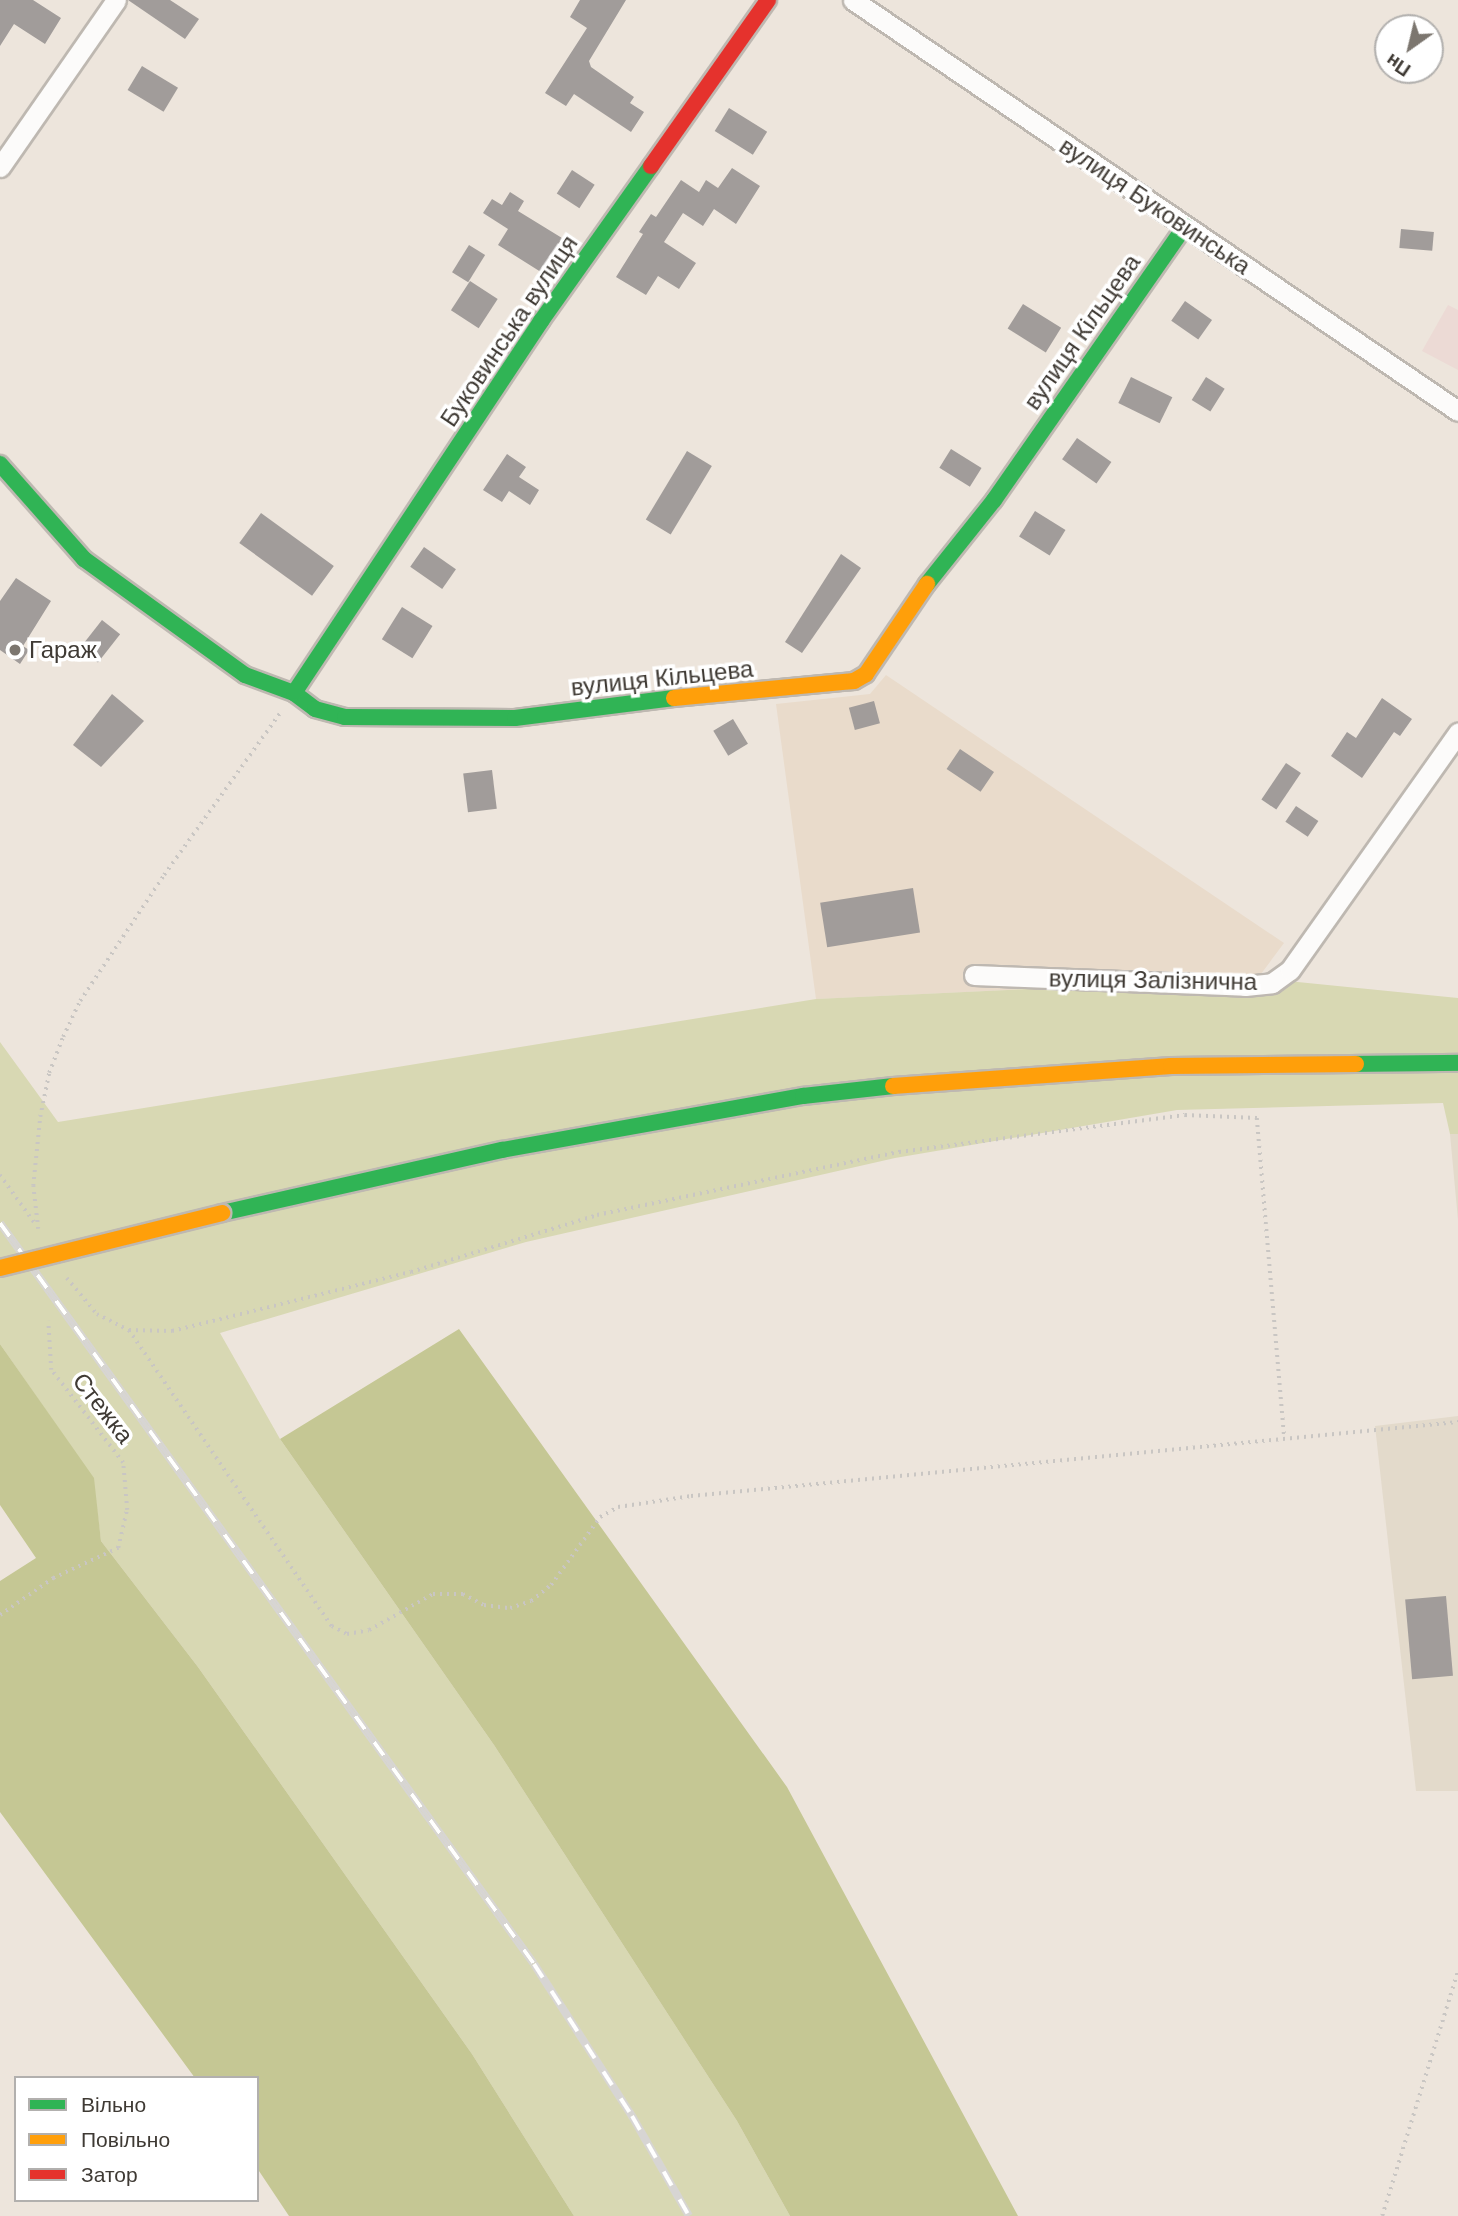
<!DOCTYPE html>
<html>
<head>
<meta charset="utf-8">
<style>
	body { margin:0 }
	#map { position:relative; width:1458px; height:2216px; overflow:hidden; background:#ede5dc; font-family:Helvetica,sans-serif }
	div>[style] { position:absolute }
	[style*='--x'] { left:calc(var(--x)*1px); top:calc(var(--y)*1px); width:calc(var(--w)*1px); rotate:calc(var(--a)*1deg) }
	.built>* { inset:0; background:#e9dbcb }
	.industrial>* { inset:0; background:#e3dacb }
	.education>* { inset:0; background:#ecdad5 }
	.green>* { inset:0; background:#d8d8b3 }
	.forest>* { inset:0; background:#c5c794 }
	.building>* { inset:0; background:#a19c9a; transform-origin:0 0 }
	.path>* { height:3.5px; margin-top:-1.75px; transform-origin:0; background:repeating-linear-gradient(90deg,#c9c6c3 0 2px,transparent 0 7px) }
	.roads { filter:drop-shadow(2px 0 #beb8b1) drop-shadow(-2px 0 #beb8b1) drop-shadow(0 2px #beb8b1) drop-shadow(0 -2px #beb8b1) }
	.street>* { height:19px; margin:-9.5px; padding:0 9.5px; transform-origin:9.5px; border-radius:9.5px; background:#fcfbfa }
	.fast>* { height:16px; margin:-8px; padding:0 8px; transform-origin:8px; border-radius:8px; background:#30b455 }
	.slow>* { height:16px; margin:-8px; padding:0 8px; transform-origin:8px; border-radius:8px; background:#ff9f0a }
	.jam>* { height:16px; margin:-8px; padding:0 8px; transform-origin:8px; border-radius:8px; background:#e5322d }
	.rail>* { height:8px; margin-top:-4px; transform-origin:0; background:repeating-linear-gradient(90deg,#fff 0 16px,#d7d5d3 0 32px); box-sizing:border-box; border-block:2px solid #d7d5d3 }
	.bridges { filter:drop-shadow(2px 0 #beb8b1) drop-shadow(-2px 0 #beb8b1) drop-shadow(0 2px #beb8b1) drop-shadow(0 -2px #beb8b1) }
	.slow-bridge>* { height:16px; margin:-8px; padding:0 8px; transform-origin:8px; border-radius:8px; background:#ff9f0a }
	.dots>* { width:19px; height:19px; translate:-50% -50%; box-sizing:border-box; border:4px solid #fff; border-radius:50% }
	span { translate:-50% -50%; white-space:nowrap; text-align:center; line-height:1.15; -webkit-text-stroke:7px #fff; paint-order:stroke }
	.street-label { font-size:24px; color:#3f3a34 }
	.poi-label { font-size:24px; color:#3f3a34 }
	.left { translate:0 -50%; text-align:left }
	.legend { position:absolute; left:14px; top:2076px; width:245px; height:126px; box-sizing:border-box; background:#fff; border:2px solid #b2b0ae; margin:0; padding:9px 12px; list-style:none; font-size:21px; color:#3f3a34 }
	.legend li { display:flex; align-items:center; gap:14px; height:35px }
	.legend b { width:35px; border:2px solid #b2b0ae }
	.north { position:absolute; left:1374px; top:14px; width:70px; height:70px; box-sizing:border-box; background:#fff; border:2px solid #b2b0ae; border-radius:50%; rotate:214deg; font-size:19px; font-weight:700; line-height:28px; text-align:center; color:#3f3a34 }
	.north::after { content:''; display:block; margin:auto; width:24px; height:32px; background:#7c766f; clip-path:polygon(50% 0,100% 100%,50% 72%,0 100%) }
</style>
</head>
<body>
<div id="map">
	<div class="built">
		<i style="clip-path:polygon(886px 675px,1284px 943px,1258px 978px,816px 999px,776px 704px,870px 694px)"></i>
	</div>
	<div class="industrial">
		<i style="clip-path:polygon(1450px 1134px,1458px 1134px,1458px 1220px)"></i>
		<i style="clip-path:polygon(1458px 1416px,1458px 1791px,1416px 1791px,1375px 1426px)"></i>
	</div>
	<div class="education">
		<i style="clip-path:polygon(1448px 305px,1458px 310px,1458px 370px,1422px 351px)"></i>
	</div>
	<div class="green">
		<i style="clip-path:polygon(1258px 978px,1458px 998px,1458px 1134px,1450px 1134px,1443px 1103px,1177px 1110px,895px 1158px,526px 1242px,220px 1333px,280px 1439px,494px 1745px,737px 2121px,790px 2216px,574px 2216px,472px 2054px,198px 1667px,101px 1541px,93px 1478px,0 1344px,0 1042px,58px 1122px,816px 999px)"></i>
	</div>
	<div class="forest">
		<i style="clip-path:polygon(459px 1329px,787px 1787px,1018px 2216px,790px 2216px,737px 2121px,494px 1745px,280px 1439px)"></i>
		<i style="clip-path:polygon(0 1344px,94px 1478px,101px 1541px,198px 1667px,472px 2054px,574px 2216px,289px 2216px,257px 2168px,257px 2078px,195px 2078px,0 1812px,0 1581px,36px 1558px,0 1505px)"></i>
	</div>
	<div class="building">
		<i style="clip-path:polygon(0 0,33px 0,61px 18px,45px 44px,14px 24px,0 46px)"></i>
		<i style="clip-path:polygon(128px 0,170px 0,199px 19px,185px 39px)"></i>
		<i style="clip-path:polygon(580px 0,626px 0,589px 61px,591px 67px,634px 97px,630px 103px,644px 112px,631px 132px,574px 94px,566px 106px,545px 93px,587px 28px,570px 17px)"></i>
		<i style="left:142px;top:66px;width:42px;height:28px;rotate:31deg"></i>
		<i style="left:729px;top:108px;width:45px;height:27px;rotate:32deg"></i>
		<i style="clip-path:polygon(732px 168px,760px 186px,736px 224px,714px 209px,703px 226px,683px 213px,664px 242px,696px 263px,679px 289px,658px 276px,646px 295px,616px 277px,643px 234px,639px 232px,651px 214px,656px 217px,681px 180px,699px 192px,706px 180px,718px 188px)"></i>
		<i style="left:572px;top:170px;width:27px;height:28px;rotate:33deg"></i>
		<i style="clip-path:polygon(510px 192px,524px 201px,518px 211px,562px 238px,557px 247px,569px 254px,552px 279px,498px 245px,508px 229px,483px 213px,492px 199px,502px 205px)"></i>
		<i style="left:1401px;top:229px;width:33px;height:19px;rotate:5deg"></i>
		<i style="left:469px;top:245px;width:19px;height:32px;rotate:32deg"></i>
		<i style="left:470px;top:281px;width:33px;height:35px;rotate:33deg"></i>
		<i style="left:1185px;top:301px;width:33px;height:24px;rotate:35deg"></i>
		<i style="left:1023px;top:304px;width:45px;height:29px;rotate:32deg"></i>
		<i style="left:1131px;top:377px;width:46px;height:29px;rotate:26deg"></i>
		<i style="left:1206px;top:377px;width:22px;height:27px;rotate:32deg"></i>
		<i style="left:1077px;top:438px;width:42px;height:26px;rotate:35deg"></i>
		<i style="left:951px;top:449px;width:36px;height:22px;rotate:32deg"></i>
		<i style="left:687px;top:451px;width:29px;height:80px;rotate:31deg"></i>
		<i style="clip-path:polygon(507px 454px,526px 467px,519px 477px,539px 490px,530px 505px,509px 491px,502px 502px,483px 490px)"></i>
		<i style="left:1035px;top:511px;width:36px;height:30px;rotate:32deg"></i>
		<i style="left:261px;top:513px;width:90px;height:37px;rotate:36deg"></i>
		<i style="left:424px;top:547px;width:39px;height:24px;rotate:35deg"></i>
		<i style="clip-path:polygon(841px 554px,861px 568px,802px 653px,785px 642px)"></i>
		<i style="clip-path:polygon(16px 578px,51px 601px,23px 646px,29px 650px,20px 664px,0 650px,0 601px)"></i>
		<i style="left:402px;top:607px;width:36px;height:38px;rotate:32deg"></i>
		<i style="left:102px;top:620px;width:23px;height:36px;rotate:38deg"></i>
		<i style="clip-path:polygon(112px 694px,144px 721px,101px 767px,73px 745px)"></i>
		<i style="clip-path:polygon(1382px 698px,1412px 719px,1400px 736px,1394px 732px,1362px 778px,1331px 756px,1347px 732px,1356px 738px)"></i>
		<i style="left:874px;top:701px;width:23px;height:26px;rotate:75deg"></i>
		<i style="left:733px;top:719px;width:29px;height:23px;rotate:59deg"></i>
		<i style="left:960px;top:749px;width:41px;height:24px;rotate:34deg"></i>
		<i style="left:1286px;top:763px;width:18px;height:44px;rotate:34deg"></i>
		<i style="left:492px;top:770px;width:39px;height:29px;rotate:83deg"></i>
		<i style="left:1296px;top:806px;width:27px;height:19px;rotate:34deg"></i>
		<i style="left:913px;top:888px;width:45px;height:94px;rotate:81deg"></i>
		<i style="left:1446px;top:1596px;width:80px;height:41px;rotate:85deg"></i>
	</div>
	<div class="path">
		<i style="--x:0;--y:1175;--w:62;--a:54.2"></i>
		<i style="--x:38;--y:1229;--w:43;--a:-96.6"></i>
		<i style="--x:33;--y:1186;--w:69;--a:-84.2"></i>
		<i style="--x:40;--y:1117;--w:45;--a:-78.4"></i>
		<i style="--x:49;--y:1073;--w:39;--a:-69"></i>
		<i style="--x:63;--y:1037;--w:40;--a:-65"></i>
		<i style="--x:80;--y:1001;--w:151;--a:-56.3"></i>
		<i style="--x:164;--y:875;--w:199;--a:-54.4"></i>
		<i style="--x:67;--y:1278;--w:47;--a:50.2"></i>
		<i style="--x:97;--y:1314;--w:36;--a:27"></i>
		<i style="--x:129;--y:1330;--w:43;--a:1.3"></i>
		<i style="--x:172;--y:1331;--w:246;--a:-13.9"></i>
		<i style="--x:411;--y:1272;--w:195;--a:-17"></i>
		<i style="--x:597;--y:1215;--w:309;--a:-11.8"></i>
		<i style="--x:899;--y:1152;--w:288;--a:-7.4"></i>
		<i style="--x:1185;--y:1115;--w:72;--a:2.4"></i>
		<i style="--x:1257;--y:1118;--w:319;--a:85.1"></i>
		<i style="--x:129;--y:1330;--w:359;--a:55.6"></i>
		<i style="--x:332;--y:1626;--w:17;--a:28"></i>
		<i style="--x:347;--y:1634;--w:22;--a:-10"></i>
		<i style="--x:369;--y:1630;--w:73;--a:-29.4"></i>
		<i style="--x:433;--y:1594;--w:30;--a:0"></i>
		<i style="--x:463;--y:1594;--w:24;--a:28"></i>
		<i style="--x:484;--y:1605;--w:26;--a:7"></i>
		<i style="--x:510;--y:1608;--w:22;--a:-18"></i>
		<i style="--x:531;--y:1601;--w:26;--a:-39"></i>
		<i style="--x:551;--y:1585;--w:84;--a:-54.2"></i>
		<i style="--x:600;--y:1517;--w:21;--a:-29"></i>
		<i style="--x:618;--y:1507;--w:74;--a:-8.6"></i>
		<i style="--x:691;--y:1496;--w:771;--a:-5.51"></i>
		<i style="--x:0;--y:1615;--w:65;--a:-34.9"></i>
		<i style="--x:53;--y:1578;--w:72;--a:-24.8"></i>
		<i style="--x:118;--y:1548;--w:39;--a:-77"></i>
		<i style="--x:127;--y:1510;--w:47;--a:-94.9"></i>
		<i style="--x:123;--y:1463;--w:118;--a:-127.7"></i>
		<i style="--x:51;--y:1370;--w:49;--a:-93.5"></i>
		<i style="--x:1382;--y:2216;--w:257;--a:-72.8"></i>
	</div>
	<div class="roads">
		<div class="street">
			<i style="--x:853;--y:0;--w:731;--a:34.19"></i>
			<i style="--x:0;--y:167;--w:203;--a:-55.2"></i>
			<i style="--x:974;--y:975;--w:271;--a:2.3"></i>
			<i style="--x:1245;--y:986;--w:27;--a:-6"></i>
			<i style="--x:1272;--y:983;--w:22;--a:-36"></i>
			<i style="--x:1290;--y:970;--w:291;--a:-54.7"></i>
		</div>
		<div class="fast">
			<i style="--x:0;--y:464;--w:127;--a:48.5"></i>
			<i style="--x:84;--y:559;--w:198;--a:35.8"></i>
			<i style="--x:245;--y:675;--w:52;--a:20.2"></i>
			<i style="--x:294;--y:693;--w:26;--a:37"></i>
			<i style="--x:315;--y:709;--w:31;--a:15"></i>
			<i style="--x:345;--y:717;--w:170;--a:0.3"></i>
			<i style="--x:515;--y:718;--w:160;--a:-7.2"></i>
			<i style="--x:927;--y:584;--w:107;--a:-51.4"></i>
			<i style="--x:994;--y:500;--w:334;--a:-55.1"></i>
			<i style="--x:294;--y:693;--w:447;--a:-56.4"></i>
			<i style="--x:541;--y:321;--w:190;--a:-54.6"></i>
			<i style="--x:1356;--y:1064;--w:102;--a:-0.6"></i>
			<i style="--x:222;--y:1213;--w:287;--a:-12.7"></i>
			<i style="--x:502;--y:1150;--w:306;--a:-10.2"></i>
			<i style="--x:803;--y:1096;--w:91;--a:-6.3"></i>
		</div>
		<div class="slow">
			<i style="--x:674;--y:698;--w:181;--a:-5.4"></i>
			<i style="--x:854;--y:681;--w:14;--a:-30"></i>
			<i style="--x:866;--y:674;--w:109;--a:-55.9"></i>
			<i style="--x:893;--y:1086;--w:279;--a:-4.1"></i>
			<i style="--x:1171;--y:1066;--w:185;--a:-0.6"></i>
		</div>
		<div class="jam">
			<i style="--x:651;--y:166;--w:203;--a:-54.8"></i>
		</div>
	</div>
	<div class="rail">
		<i style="--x:0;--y:1223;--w:913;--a:54.22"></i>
		<i style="--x:534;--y:1964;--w:181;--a:57.2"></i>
		<i style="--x:632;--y:2116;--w:115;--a:60.3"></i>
	</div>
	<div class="bridges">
		<div class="slow-bridge">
			<i style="--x:0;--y:1268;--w:229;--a:-13.9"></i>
		</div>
	</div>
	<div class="dots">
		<i style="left:15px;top:650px;background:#7c766f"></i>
	</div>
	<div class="street-label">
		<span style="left:1155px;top:206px;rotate:34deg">вулиця Буковинська</span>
		<span style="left:509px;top:331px;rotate:-56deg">Буковинська вулиця</span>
		<span style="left:1082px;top:332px;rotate:-55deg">вулиця Кільцева</span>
		<span style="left:662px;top:678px;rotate:-6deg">вулиця Кільцева</span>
		<span style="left:1153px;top:980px;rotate:1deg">вулиця Залізнична</span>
		<span style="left:103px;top:1408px;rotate:52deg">Стежка</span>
	</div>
	<div class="poi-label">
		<span class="left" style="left:29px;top:650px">Гараж</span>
	</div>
	<ul class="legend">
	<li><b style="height:9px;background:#30b455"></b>Вільно</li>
	<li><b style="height:9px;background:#ff9f0a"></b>Повільно</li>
	<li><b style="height:9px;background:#e5322d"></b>Затор</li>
	</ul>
	<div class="north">Пн</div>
</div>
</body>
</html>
